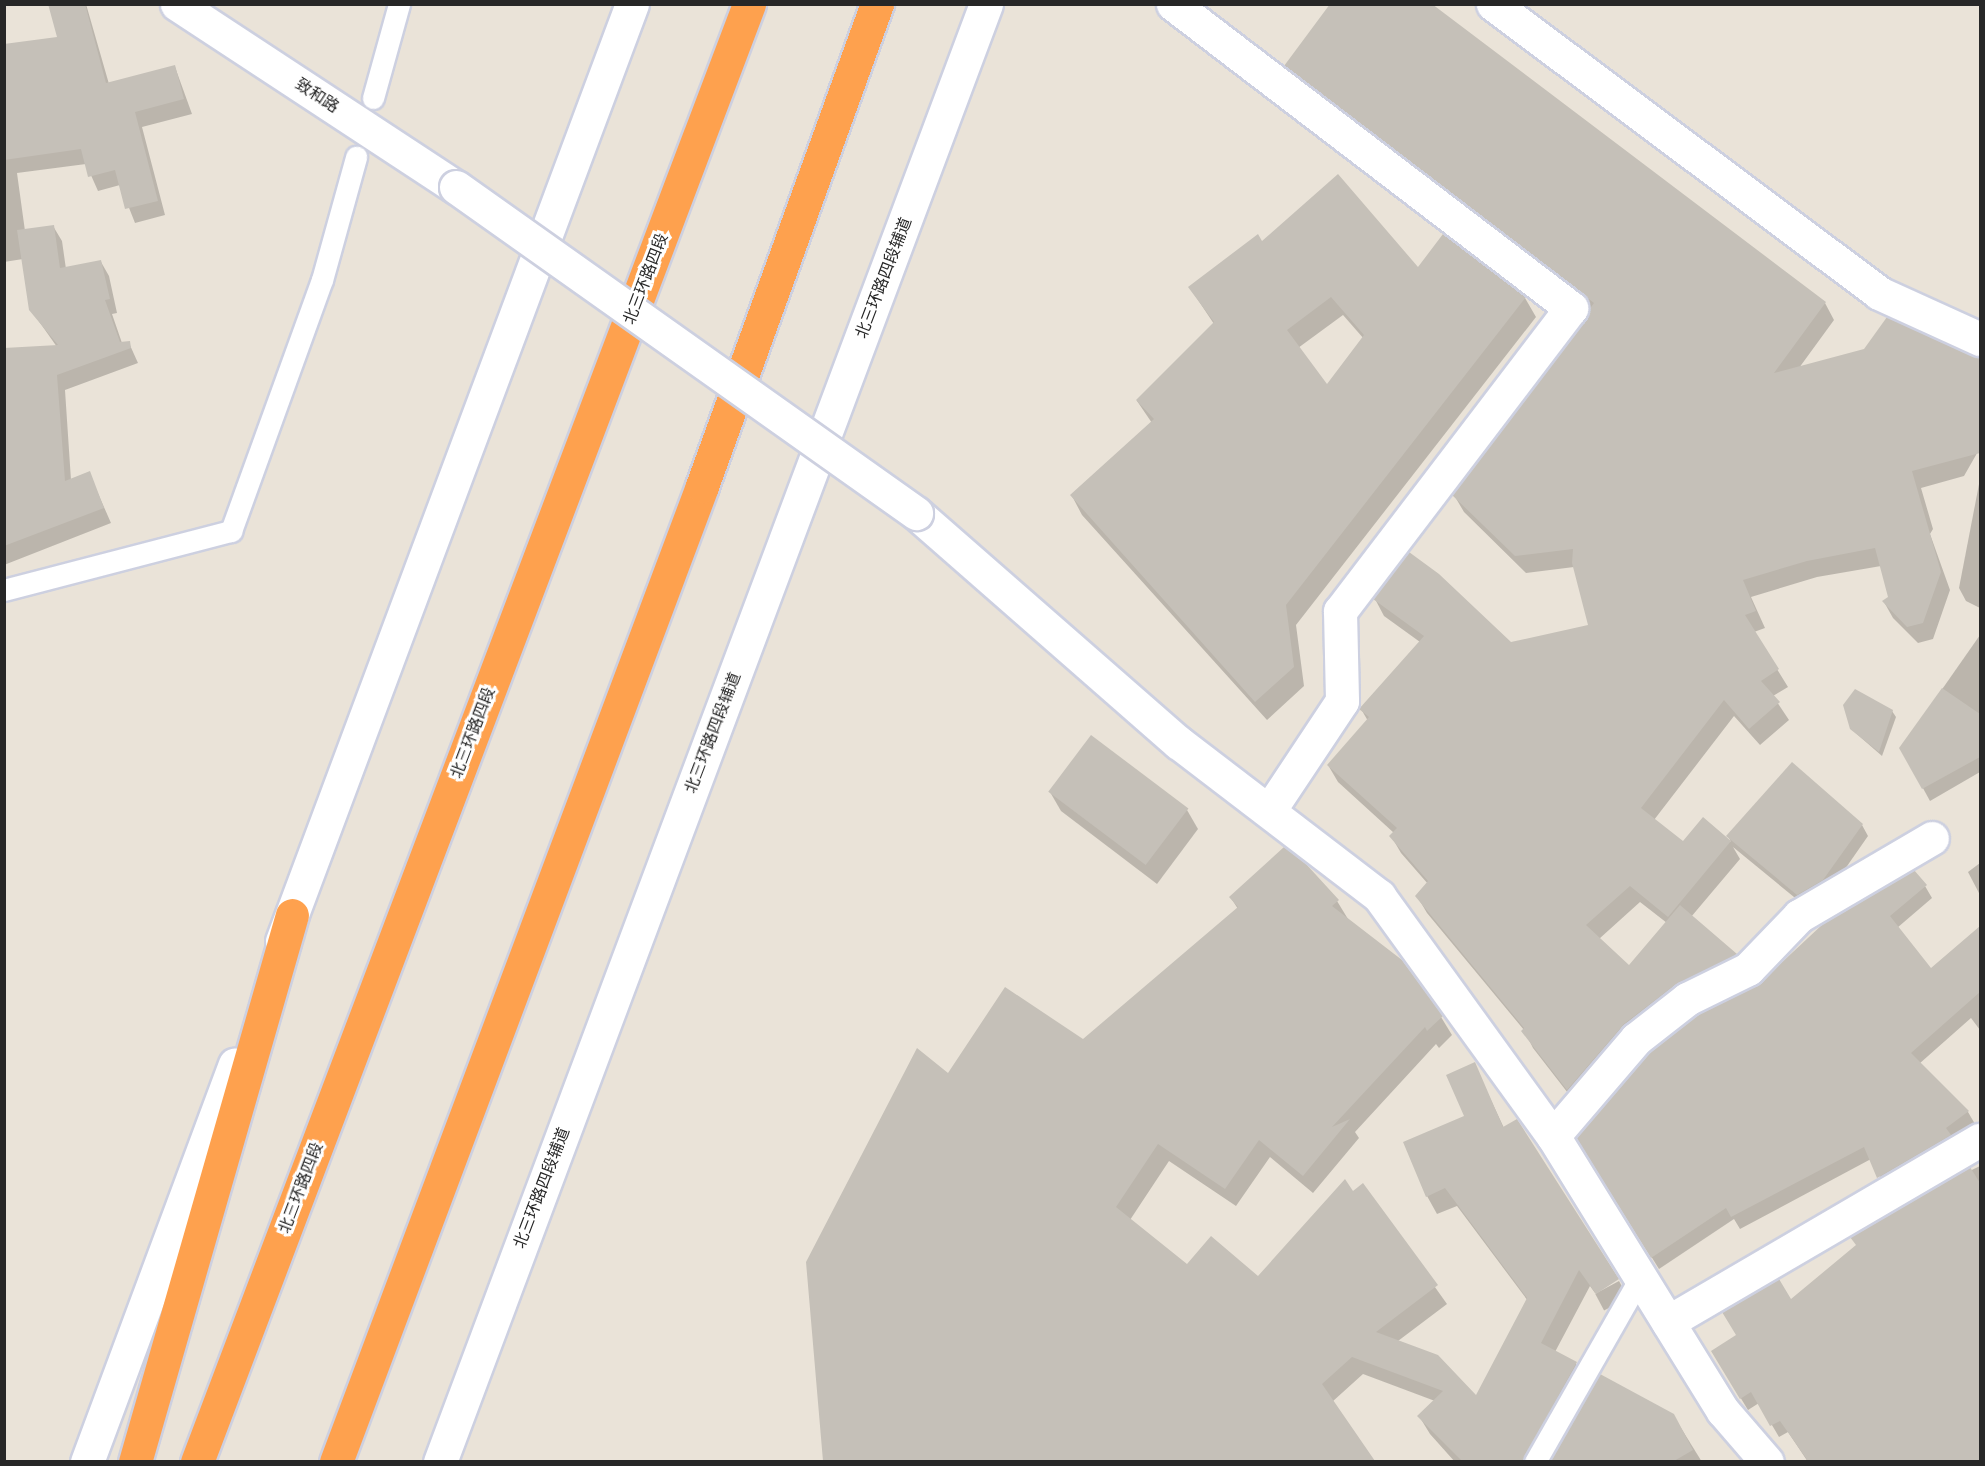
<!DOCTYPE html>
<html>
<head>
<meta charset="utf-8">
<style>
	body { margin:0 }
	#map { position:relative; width:1985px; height:1466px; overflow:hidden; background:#eae3d8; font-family:Signika,"Noto Sans SC",sans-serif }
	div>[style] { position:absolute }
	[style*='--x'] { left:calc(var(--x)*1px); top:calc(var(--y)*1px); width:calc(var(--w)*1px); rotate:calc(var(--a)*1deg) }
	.shadow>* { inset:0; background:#0003; transform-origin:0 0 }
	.building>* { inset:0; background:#c5c0b8; transform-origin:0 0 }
	.roads { filter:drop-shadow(2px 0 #cdd0e0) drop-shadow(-2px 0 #cdd0e0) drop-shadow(0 2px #cdd0e0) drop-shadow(0 -2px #cdd0e0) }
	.lane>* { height:21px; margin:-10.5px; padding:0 10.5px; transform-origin:10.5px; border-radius:10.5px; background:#fff }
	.street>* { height:33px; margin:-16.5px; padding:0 16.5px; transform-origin:16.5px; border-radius:16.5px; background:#fff }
	.secondary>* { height:33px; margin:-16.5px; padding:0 16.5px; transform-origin:16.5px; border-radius:16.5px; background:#fff }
	.highway>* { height:33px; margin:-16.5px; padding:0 16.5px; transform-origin:16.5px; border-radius:16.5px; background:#fea14e }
	.bridges { filter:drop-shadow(2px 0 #cdd0e0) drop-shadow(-2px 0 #cdd0e0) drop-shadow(0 2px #cdd0e0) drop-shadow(0 -2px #cdd0e0) }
	.street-bridge>* { height:33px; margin:-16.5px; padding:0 16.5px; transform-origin:16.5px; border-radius:16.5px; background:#fff }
	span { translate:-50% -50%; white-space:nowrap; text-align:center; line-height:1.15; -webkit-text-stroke:6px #fff; paint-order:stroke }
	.street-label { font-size:16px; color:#272727 }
	.frame { position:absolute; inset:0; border:6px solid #272727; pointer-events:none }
</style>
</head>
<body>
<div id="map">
	<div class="shadow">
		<i style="clip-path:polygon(60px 4px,86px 4px,109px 84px,175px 67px,192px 114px,142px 127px,165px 215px,135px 223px,120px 185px,98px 191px,86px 164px,17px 173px,25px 231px,53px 226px,62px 241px,66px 269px,101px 262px,109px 276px,117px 313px,112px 314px,122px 343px,129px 343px,138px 363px,65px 390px,71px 480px,89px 473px,111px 523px,4px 565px,4px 350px,57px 347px,31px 310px,23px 259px,4px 262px,4px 46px,59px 38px)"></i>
		<i style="clip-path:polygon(evenodd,1286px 66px,1825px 303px,1834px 320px,1799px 368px,1980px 357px,1980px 448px,1964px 476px,1921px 488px,1933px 529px,1930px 534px,1950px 590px,1933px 639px,1918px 643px,1893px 618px,1884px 602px,1890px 598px,1881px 566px,1817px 577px,1751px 597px,1765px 628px,1754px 632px,1788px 687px,1773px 696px,1789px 720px,1760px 745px,1734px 716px,1654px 820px,1684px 843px,1704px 819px,1731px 842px,1728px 836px,1862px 825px,1868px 836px,1829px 892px,1805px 906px,1733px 847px,1740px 859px,1691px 917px,1736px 955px,1745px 971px,1578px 1106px,1533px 1048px,1524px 1030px,1427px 913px,1417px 896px,1428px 884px,1401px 853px,1391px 836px,1394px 833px,1338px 782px,1328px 765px,1368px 721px,1361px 709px,1420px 642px,1384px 616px,1375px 599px,1510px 644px,1590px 627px,1574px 567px,1526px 573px,1464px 512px,1454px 495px,1592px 309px,1296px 83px,1286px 66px,1640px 902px,1667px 923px,1630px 967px,1599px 939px,1640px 902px)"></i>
		<i style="clip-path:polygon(evenodd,1262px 243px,1418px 269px,1525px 298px,1536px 317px,1296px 625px,1304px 686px,1267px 720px,1082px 515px,1072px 496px,1152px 423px,1137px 401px,1214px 324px,1190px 288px,1262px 243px,1343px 315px,1364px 339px,1327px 386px,1298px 348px,1343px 315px)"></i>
		<i style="clip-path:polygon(1980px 479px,1980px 608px,1966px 601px,1959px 588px)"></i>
		<i style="clip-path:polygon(1980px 635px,1980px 772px,1930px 801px,1901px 748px)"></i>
		<i style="clip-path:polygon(1892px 711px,1896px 717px,1882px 756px,1851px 729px)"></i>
		<i style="clip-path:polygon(1050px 792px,1187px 810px,1198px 829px,1157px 884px,1061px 811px)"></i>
		<i style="clip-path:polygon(1980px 863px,1980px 895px,1968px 872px)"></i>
		<i style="clip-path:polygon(1925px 886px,1932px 898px,1897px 928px,1931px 970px,1969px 938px,1980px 952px,1980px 1030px,1971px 1018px,1919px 1064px,1968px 1112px,1975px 1124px,1885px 1187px,1871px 1159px,1740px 1229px,1734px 1219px,1659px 1269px,1585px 1150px,1757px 987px)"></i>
		<i style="clip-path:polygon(1231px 898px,1337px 901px,1348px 919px,1441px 1017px,1452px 1035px,1439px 1048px,1436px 1044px,1355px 1132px,1359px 1138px,1313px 1193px,1270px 1157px,1236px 1206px,1169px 1161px,1130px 1220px,1187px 1266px,1258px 1278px,1363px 1186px,1447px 1304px,1398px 1341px,1476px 1397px,1528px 1301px,1457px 1206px,1437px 1214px,1427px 1196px,1466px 1116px,1474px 1064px,1504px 1128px,1617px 1278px,1595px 1293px,1590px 1286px,1555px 1352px,1576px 1364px,1587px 1382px,1534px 1462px,1455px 1462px,1430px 1434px,1419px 1416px,1435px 1401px,1363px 1374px,1332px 1402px,1373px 1462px,825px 1462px,808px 1262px,948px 1075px,1083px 1041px,1238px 909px)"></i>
		<i style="clip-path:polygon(1980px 1166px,1980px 1462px,1808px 1462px,1788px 1432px,1779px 1437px,1759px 1403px,1748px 1410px,1720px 1364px,1791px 1302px,1947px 1182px)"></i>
		<i style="left:1619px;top:1281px;width:19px;height:27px;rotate:62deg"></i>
		<i style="clip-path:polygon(1673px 1415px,1702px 1462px,1557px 1462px,1555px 1455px)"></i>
	</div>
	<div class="building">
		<i style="clip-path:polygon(48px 4px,85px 4px,106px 83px,175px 65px,184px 99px,135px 112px,158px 201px,125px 209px,115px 170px,88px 177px,81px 149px,4px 160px,4px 44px,57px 37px)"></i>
		<i style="clip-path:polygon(1330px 4px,1432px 4px,1826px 302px,1774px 373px,1864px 349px,1887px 317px,1980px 358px,1980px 453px,1912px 471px,1941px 572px,1923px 623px,1907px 627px,1882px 601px,1888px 597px,1875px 548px,1807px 561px,1743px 580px,1756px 611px,1745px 615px,1779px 669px,1761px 681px,1780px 702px,1749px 729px,1724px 700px,1641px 808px,1683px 841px,1703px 817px,1731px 841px,1668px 917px,1630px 886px,1586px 925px,1629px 965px,1680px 905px,1737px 954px,1676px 984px,1624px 1024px,1567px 1090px,1521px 1031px,1524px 1028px,1415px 896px,1428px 881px,1389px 836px,1397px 828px,1327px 765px,1369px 717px,1359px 709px,1424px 636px,1373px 599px,1409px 552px,1439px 574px,1511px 642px,1588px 625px,1572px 563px,1573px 549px,1515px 556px,1452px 495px,1594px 303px,1284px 66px)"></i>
		<i style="clip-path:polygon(evenodd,1338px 174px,1418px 267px,1443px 234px,1526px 297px,1286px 605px,1294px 667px,1255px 702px,1070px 495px,1154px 419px,1136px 400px,1214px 322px,1188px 287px,1258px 234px,1262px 241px,1338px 174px,1331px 297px,1364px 335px,1327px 384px,1287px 330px,1331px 297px)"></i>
		<i style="clip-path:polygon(54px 225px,60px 268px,101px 260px,110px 299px,105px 300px,120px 342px,130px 341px,131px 348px,57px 375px,65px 481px,90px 471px,104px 508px,4px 546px,4px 348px,58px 345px,29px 310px,17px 230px)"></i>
		<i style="clip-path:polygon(1942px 688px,1980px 714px,1980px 757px,1922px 789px,1899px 748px)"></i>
		<i style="clip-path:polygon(1855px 689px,1893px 710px,1879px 752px,1850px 729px,1843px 705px)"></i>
		<i style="left:1091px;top:735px;width:122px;height:71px;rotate:37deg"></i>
		<i style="clip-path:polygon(1792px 762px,1863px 824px,1823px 880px,1797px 895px,1726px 836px)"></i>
		<i style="clip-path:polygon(1284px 847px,1306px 864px,1339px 900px,1332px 906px,1402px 960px,1443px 1016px,1427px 1031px,1425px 1027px,1332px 1127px,1350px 1119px,1303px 1176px,1259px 1140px,1225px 1189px,1158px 1144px,1116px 1207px,1187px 1264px,1211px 1236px,1258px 1276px,1345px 1179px,1353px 1191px,1363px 1183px,1438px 1285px,1376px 1332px,1438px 1355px,1476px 1395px,1527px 1298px,1445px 1188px,1426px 1197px,1403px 1142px,1464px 1116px,1446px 1075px,1475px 1062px,1503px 1127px,1517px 1119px,1619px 1279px,1596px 1294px,1579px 1270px,1541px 1343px,1577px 1362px,1522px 1461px,1462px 1461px,1417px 1416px,1443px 1391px,1352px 1357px,1322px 1384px,1375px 1461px,823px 1461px,806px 1262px,917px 1048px,948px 1073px,1005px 987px,1083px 1039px,1238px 907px,1229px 897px)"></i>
		<i style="clip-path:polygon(1914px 870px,1927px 885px,1890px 916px,1931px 968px,1980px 926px,1980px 992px,1911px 1053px,1969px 1111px,1946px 1128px,1951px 1135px,1877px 1178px,1864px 1147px,1731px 1217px,1726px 1208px,1651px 1258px,1576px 1138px,1649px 1053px,1697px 1015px,1761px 982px,1824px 923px)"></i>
		<i style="clip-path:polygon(1970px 1167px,1980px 1183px,1980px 1461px,1808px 1461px,1780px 1421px,1770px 1426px,1751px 1392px,1740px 1399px,1711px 1351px,1736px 1335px,1722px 1312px,1779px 1279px,1791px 1299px,1856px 1245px,1850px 1237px)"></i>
		<i style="clip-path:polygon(1600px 1374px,1674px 1414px,1693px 1450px,1674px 1461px,1550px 1461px)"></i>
	</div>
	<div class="roads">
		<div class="lane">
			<i style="--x:373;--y:98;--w:98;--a:-74.5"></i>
			<i style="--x:4;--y:590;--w:235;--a:-14.6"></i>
			<i style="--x:231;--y:531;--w:267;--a:-70.1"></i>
			<i style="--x:322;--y:280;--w:128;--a:-74.5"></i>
			<i style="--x:1535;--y:1462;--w:212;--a:-60.3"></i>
		</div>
		<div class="street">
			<i style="--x:177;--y:4;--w:334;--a:33.3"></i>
			<i style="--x:1173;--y:4;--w:501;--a:37.37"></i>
			<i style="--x:1571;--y:308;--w:381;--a:127.3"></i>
			<i style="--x:1340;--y:611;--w:90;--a:88.7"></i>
			<i style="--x:1342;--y:701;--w:132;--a:123.6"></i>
			<i style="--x:1493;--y:4;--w:482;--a:36.8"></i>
			<i style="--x:1879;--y:293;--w:111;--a:24.5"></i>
			<i style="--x:916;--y:513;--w:349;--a:41.2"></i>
			<i style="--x:1179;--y:743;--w:252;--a:37.4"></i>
			<i style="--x:1379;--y:896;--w:296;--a:54.1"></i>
			<i style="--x:1553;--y:1136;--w:323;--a:58.3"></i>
			<i style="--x:1723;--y:1411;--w:67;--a:49.2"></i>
			<i style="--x:1553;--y:1136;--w:128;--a:-49.4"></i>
			<i style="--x:1636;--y:1039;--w:65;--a:-38.1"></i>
			<i style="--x:1687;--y:999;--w:68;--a:-26.2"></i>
			<i style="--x:1748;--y:969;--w:74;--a:-46.1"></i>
			<i style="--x:1799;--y:916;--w:154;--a:-30.4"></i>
			<i style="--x:1668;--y:1322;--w:361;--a:-30.3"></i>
		</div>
		<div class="secondary">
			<i style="--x:282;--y:941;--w:1000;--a:-69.52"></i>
			<i style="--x:87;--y:1462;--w:424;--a:-69.6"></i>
			<i style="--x:440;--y:1462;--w:1557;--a:-69.47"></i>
		</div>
		<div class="highway">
			<i style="--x:135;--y:1462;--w:569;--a:-73.99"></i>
			<i style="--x:197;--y:1462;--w:1559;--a:-69.26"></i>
			<i style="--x:336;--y:1462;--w:1042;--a:-69.44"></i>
			<i style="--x:702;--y:486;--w:513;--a:-70.05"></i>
		</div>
	</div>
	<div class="bridges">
		<div class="street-bridge">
			<i style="--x:456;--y:187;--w:564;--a:35.33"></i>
		</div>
	</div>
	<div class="street-label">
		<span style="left:317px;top:96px;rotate:33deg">致和路</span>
		<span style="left:884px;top:278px;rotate:-69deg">北三环路四段辅道</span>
		<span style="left:646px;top:279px;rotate:-69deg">北三环路四段</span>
		<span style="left:473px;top:733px;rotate:-69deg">北三环路四段</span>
		<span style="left:713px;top:733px;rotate:-69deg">北三环路四段辅道</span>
		<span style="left:301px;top:1188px;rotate:-69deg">北三环路四段</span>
		<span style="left:542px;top:1188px;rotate:-69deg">北三环路四段辅道</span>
	</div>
	<div class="frame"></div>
</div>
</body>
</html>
